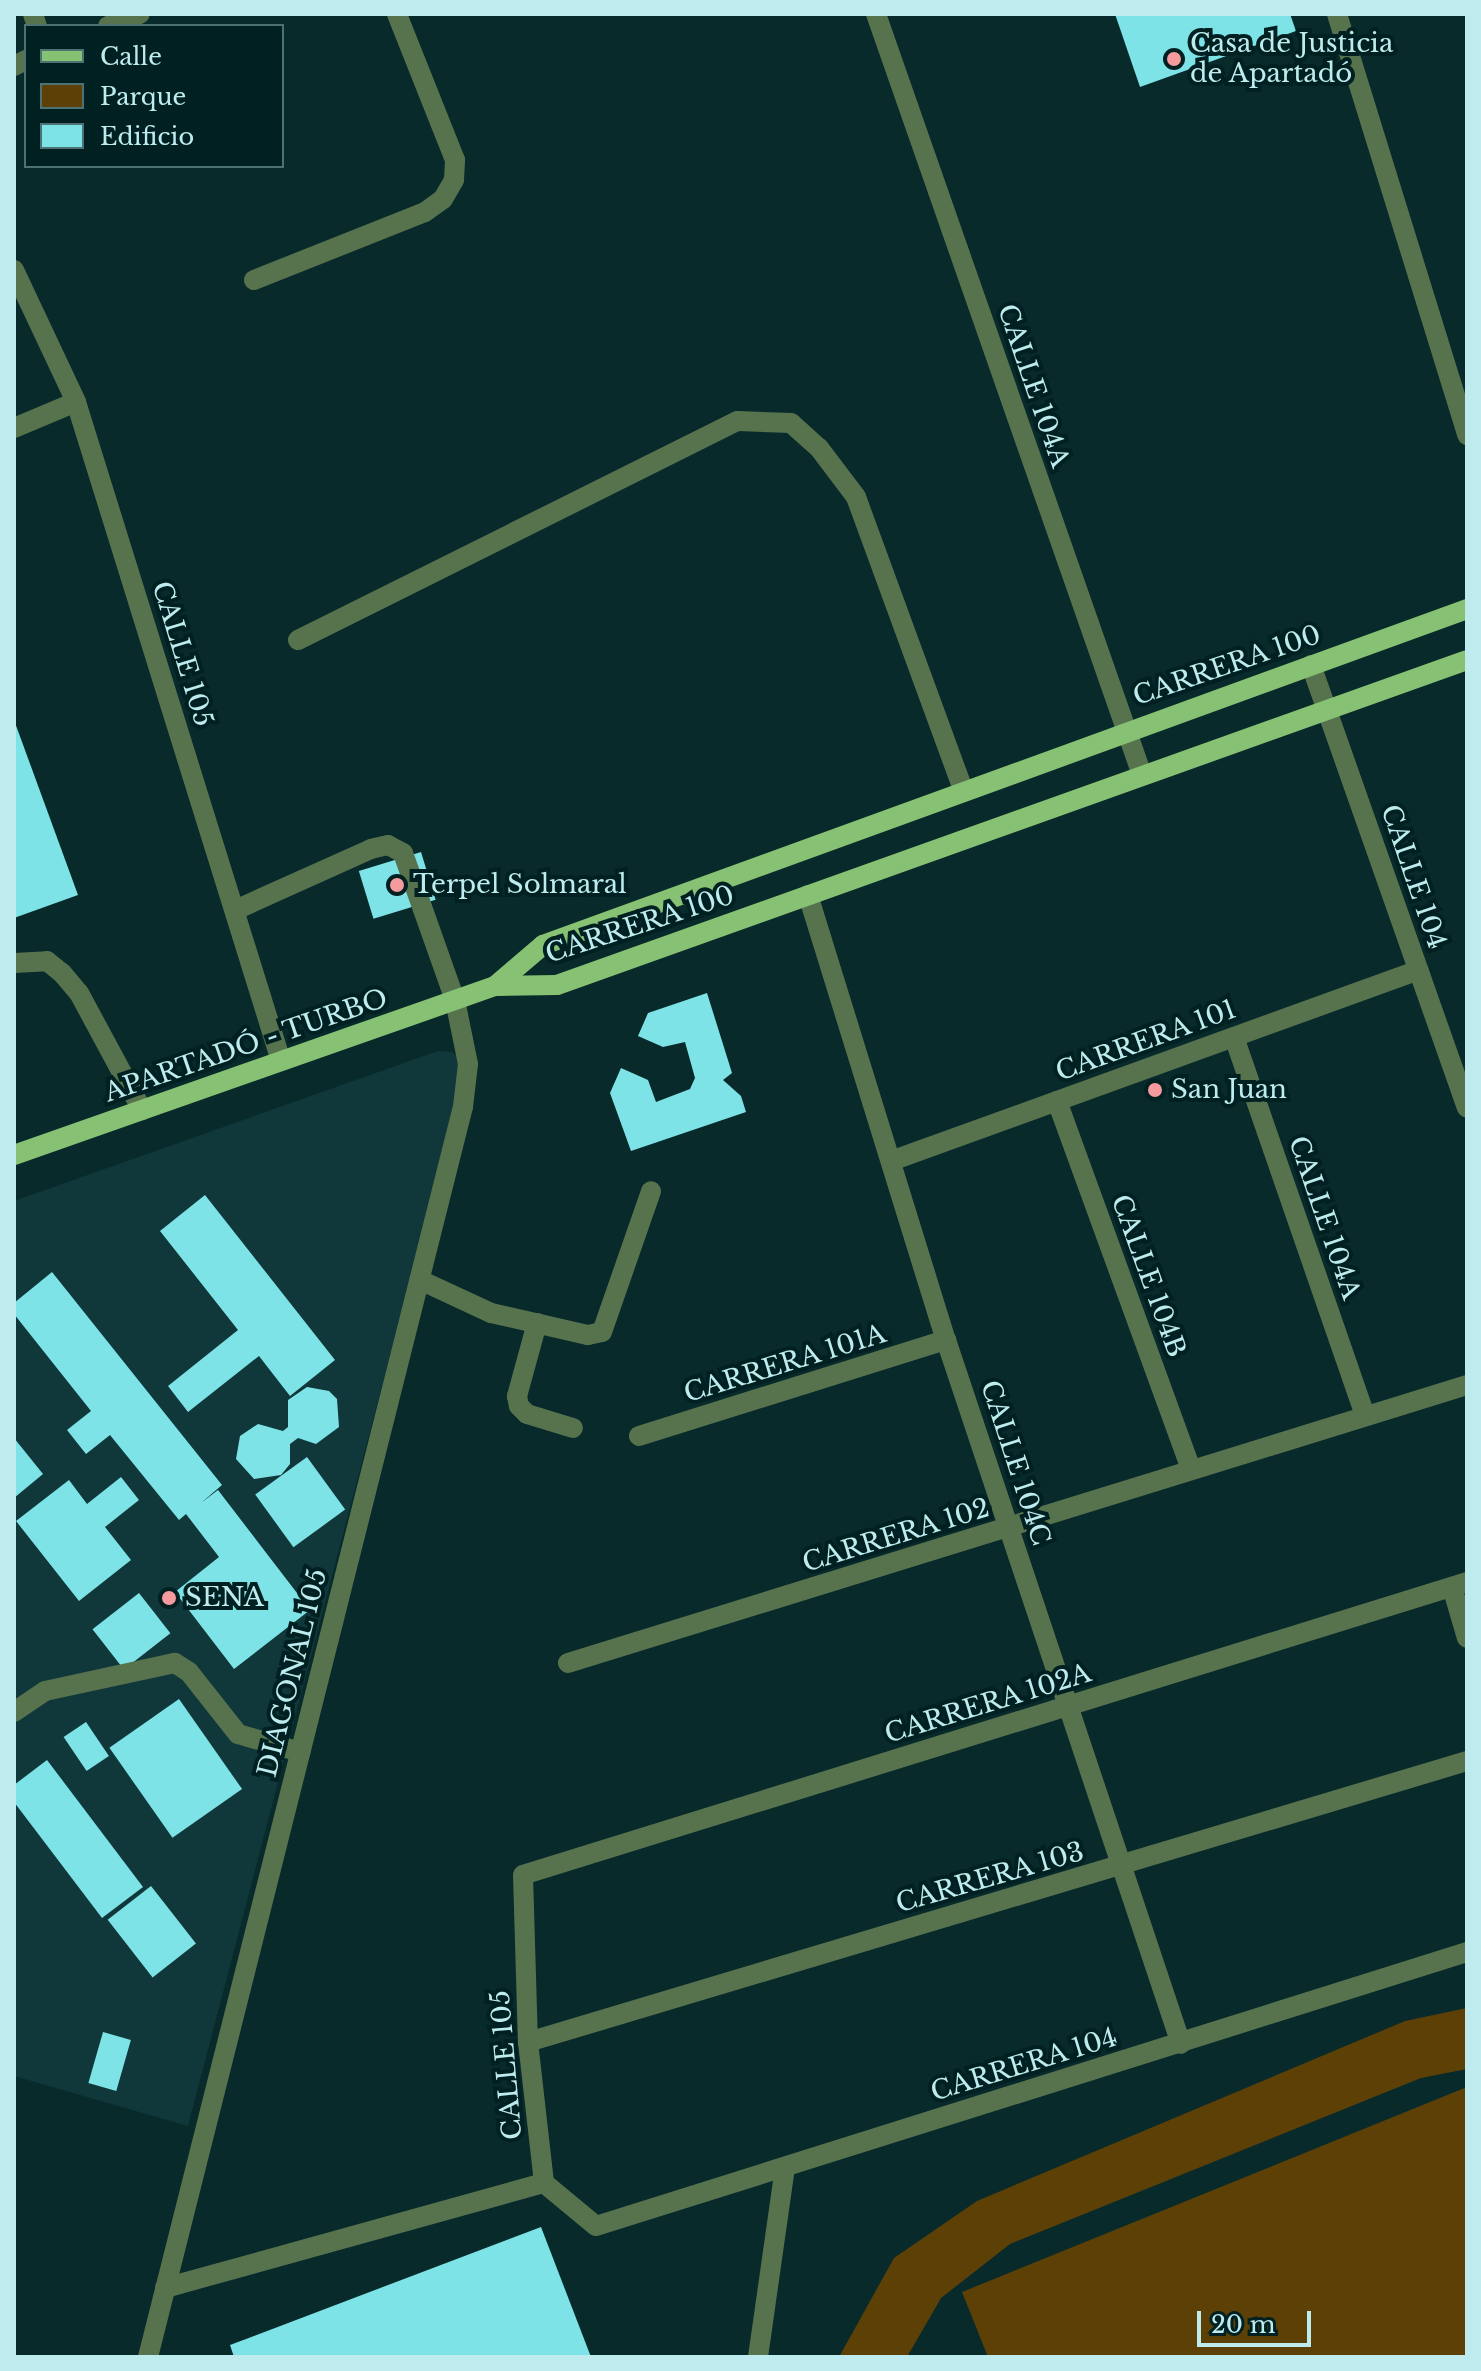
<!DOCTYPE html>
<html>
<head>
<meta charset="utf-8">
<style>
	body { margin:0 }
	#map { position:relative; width:1481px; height:2371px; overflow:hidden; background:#082a2b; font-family:"Libre Baskerville",serif }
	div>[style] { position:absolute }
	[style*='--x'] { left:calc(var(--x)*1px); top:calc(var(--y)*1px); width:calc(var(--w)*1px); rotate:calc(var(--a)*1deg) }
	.built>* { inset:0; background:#10383a }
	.green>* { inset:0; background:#5d4006 }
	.building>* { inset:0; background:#7de3e7; transform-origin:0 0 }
	.minor>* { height:20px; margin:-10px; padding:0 10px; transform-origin:10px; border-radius:10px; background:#57734e }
	.major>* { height:20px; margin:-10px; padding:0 10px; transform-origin:10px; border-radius:10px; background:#87c274 }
	.dots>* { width:22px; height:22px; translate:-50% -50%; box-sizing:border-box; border:4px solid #002022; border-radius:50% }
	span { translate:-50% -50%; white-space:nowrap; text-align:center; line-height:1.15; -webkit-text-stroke:8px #002022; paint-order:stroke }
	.poi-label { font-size:26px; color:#beecee }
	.left { translate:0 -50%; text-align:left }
	.street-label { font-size:26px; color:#beecee }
	.frame { position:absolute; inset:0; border:16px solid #beecee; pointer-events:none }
	.legend { position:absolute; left:24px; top:24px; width:260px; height:144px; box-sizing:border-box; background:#002022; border:2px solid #4c7274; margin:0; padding:10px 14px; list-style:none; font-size:24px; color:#beecee }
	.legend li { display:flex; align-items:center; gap:16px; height:40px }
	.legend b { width:40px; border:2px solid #4c7274 }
	.scale { position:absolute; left:1197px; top:2311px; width:114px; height:36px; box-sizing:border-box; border:4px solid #beecee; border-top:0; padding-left:10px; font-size:24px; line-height:28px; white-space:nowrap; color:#beecee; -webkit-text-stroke:6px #002022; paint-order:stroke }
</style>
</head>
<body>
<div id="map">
	<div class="built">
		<i style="clip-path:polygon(438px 1051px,452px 1052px,461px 1061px,462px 1080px,188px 2126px,14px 2076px,14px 1201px)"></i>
	</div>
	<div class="green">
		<i style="clip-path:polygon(1467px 2008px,1467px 2069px,1421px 2078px,1010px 2244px,941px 2298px,907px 2357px,839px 2357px,894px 2258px,977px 2201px,1405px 2021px)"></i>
		<i style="clip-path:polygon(1467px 2087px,1467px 2357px,988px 2357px,962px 2292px)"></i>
	</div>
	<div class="building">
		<i style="clip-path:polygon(1115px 14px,1290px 14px,1296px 31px,1140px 87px)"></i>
		<i style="clip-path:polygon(14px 720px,78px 895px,14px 918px)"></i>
		<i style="left:421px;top:852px;width:50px;height:65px;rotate:73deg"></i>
		<i style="clip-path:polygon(707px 993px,732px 1073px,723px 1080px,741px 1096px,746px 1112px,631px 1151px,610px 1093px,621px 1068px,648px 1080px,656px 1102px,690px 1089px,695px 1078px,685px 1042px,663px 1047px,638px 1036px,648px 1013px)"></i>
		<i style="clip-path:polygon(205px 1195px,335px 1360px,290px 1396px,259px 1356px,188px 1412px,168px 1386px,238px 1330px,160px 1231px)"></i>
		<i style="clip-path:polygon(52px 1272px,222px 1485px,201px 1503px,218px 1490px,310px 1610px,234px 1669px,175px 1592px,219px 1557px,186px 1514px,179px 1520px,110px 1435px,86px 1454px,67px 1430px,91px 1411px,14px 1314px,14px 1303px)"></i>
		<i style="clip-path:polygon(307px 1387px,329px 1391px,337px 1399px,339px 1427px,316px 1444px,298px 1438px,290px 1444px,290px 1464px,281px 1475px,254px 1479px,236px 1459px,240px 1436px,258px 1424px,283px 1431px,288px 1427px,288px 1400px)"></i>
		<i style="clip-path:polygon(14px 1438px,43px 1474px,14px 1498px)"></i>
		<i style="left:307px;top:1457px;width:65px;height:64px;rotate:54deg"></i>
		<i style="clip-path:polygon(121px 1477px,139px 1500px,105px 1527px,131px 1560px,79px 1601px,16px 1521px,69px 1480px,87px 1504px)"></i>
		<i style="left:139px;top:1593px;width:51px;height:59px;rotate:52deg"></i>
		<i style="left:179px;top:1699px;width:110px;height:85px;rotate:55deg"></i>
		<i style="left:86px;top:1722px;width:41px;height:27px;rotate:56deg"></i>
		<i style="clip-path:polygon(47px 1760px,143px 1887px,102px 1918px,14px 1802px,14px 1785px)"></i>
		<i style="left:151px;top:1886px;width:73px;height:55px;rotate:52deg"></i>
		<i style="left:103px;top:2032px;width:29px;height:53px;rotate:16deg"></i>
		<i style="clip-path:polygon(541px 2227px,591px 2357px,234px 2357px,230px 2345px)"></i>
	</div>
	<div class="minor">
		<i style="--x:33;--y:14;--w:13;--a:72"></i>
		<i style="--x:876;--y:14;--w:806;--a:70.73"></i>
		<i style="--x:1337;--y:14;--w:441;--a:72.8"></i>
		<i style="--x:108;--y:26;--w:34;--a:-21"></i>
		<i style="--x:14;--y:66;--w:13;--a:-27"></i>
		<i style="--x:14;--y:270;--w:146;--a:64.8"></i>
		<i style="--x:76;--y:402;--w:690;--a:72.72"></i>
		<i style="--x:254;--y:280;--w:184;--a:-21.7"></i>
		<i style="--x:425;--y:212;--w:22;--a:-36"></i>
		<i style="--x:443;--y:199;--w:22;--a:-60"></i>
		<i style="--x:454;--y:180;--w:20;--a:-87"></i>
		<i style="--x:455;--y:160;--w:157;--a:-111.7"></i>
		<i style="--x:14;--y:428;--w:67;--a:-22.8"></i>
		<i style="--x:298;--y:640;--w:491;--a:-26.5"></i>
		<i style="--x:738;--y:421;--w:53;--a:2.2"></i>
		<i style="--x:791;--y:423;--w:38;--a:42"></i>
		<i style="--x:819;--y:448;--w:61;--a:52.9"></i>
		<i style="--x:856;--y:497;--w:311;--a:69.9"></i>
		<i style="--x:1311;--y:665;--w:469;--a:70.6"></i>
		<i style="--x:808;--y:895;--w:466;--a:72.8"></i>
		<i style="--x:946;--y:1340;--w:742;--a:71.54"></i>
		<i style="--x:14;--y:963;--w:33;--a:-3"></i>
		<i style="--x:47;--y:961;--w:19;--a:39"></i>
		<i style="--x:62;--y:973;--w:26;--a:50"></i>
		<i style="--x:79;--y:993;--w:133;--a:61.7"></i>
		<i style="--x:1234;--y:1037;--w:401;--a:70.9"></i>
		<i style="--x:1057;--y:1101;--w:392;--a:70"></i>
		<i style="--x:891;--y:1161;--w:561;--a:-19.89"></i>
		<i style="--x:420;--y:1280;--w:78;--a:24.9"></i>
		<i style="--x:491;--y:1313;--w:99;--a:12.8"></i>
		<i style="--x:588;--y:1335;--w:14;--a:-12"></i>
		<i style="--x:602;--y:1332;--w:149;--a:-70.8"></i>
		<i style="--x:537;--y:1323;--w:76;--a:105.3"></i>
		<i style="--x:517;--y:1396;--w:10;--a:79"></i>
		<i style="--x:519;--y:1406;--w:11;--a:45"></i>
		<i style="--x:527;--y:1414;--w:48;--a:16.9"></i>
		<i style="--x:639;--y:1436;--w:322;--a:-17.4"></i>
		<i style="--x:1467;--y:1582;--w:988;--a:162.76"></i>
		<i style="--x:523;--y:1875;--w:167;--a:88.3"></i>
		<i style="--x:528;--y:2042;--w:142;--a:83.5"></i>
		<i style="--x:544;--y:2183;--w:67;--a:39.6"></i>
		<i style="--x:596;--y:2226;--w:913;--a:-17.46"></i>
		<i style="--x:1452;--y:1587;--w:53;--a:73.6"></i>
		<i style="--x:568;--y:1663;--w:941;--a:-17.18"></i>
		<i style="--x:14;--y:1712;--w:37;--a:-34"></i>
		<i style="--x:45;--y:1691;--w:133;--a:-12.2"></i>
		<i style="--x:175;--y:1663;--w:17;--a:33"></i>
		<i style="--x:189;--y:1672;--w:79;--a:51.7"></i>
		<i style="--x:238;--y:1734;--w:65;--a:16.2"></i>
		<i style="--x:528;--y:2042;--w:980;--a:-16.66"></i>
		<i style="--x:165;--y:2288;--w:393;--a:-15.5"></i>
		<i style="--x:148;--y:2357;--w:1289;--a:-75.86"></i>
		<i style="--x:463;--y:1107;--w:43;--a:-83.4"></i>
		<i style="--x:468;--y:1064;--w:65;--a:-101.5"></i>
		<i style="--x:455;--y:1000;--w:156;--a:-109.5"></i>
		<i style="--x:403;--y:853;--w:17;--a:-152"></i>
		<i style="--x:388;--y:845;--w:17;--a:167"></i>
		<i style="--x:371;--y:849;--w:149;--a:155.8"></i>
		<i style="--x:758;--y:2357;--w:192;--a:-81.9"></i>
	</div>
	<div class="major">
		<i style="--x:495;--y:986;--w:63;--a:-40.5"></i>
		<i style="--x:543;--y:945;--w:983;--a:-19.98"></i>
		<i style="--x:14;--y:1155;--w:510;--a:-19.36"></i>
		<i style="--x:495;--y:986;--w:62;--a:-0.9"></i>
		<i style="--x:557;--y:985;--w:966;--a:-19.65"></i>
	</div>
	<div class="dots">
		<i style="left:1174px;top:59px;background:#f59b9d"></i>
		<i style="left:397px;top:885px;background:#f59b9d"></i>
		<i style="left:1155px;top:1090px;background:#f59b9d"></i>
		<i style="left:169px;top:1598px;background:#f59b9d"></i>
	</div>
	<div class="poi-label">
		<span class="left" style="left:1190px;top:59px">Casa de Justicia<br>de Apartadó</span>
		<span class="left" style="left:413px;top:885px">Terpel Solmaral</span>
		<span class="left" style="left:1171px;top:1090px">San Juan</span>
		<span class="left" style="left:185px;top:1598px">SENA</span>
	</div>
	<div class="street-label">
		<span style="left:1033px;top:386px;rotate:71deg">CALLE 104A</span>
		<span style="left:182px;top:654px;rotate:73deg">CALLE 105</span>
		<span style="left:1227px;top:666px;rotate:-19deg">CARRERA 100</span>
		<span style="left:1413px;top:877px;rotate:71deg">CALLE 104</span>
		<span style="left:640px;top:925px;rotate:-18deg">CARRERA 100</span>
		<span style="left:1146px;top:1041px;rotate:-20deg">CARRERA 101</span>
		<span style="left:246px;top:1046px;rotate:-19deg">APARTADÓ - TURBO</span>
		<span style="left:1324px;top:1218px;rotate:71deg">CALLE 104A</span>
		<span style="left:1148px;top:1276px;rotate:70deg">CALLE 104B</span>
		<span style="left:785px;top:1364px;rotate:-17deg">CARRERA 101A</span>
		<span style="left:1015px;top:1463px;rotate:72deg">CALLE 104C</span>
		<span style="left:896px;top:1536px;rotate:-17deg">CARRERA 102</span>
		<span style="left:293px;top:1673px;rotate:-76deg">DIAGONAL 105</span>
		<span style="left:988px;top:1704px;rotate:-17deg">CARRERA 102A</span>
		<span style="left:990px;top:1878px;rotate:-16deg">CARRERA 103</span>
		<span style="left:507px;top:2065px;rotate:-95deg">CALLE 105</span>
		<span style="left:1024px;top:2065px;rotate:-17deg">CARRERA 104</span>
	</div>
	<div class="frame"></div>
	<ul class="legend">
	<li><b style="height:10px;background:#87c274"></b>Calle</li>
	<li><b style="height:22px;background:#5d4006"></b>Parque</li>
	<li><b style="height:22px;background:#7de3e7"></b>Edificio</li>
	</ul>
	<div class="scale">20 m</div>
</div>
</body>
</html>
